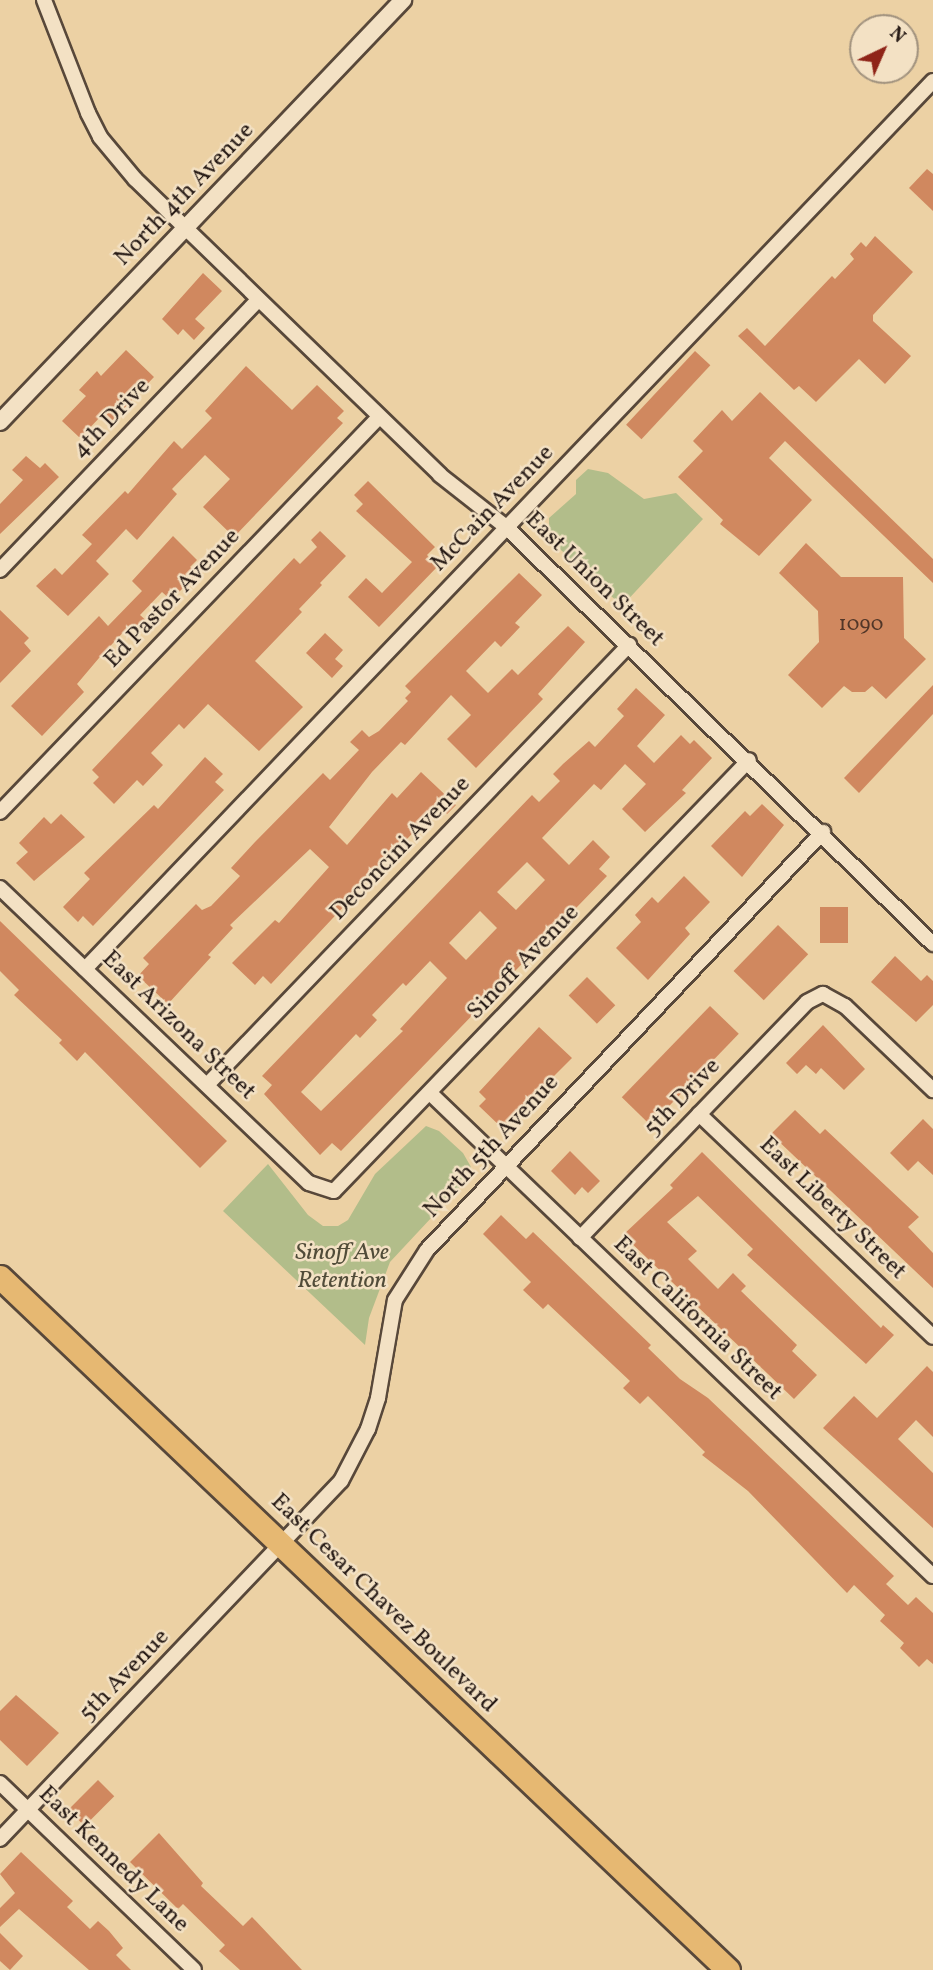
<!DOCTYPE html>
<html>
<head>
<meta charset="utf-8">
<style>
	body { margin:0 }
	#map { position:relative; width:933px; height:1970px; overflow:hidden; background:#ecd1a4; font-family:Vollkorn,serif }
	div>[style] { position:absolute }
	[style*='--x'] { left:calc(var(--x)*1px); top:calc(var(--y)*1px); width:calc(var(--w)*1px); rotate:calc(var(--a)*1deg) }
	.green>* { inset:0; background:#b2bd8a }
	.building>* { inset:0; background:#d0885f; transform-origin:0 0 }
	.roads { filter:drop-shadow(2px 0 #58483a) drop-shadow(-2px 0 #58483a) drop-shadow(0 2px #58483a) drop-shadow(0 -2px #58483a) }
	.minor>* { height:14px; margin:-7px; padding:0 7px; transform-origin:7px; border-radius:7px; background:#f3e1c4 }
	.tertiary>* { height:16px; margin:-8px; padding:0 8px; transform-origin:8px; border-radius:8px; background:#f3e1c4 }
	.trunk>* { height:23px; margin:-11.5px; padding:0 11.5px; transform-origin:11.5px; border-radius:11.5px; background:#e6b872 }
	span { translate:-50% -50%; white-space:nowrap; text-align:center; line-height:1.15; -webkit-text-stroke:5px #f3e1c4; paint-order:stroke }
	.number-label { font-size:21px; color:#513628 }
	.number-label span { -webkit-text-stroke-width:0 }
	.street-label { font-size:24px; color:#271b16 }
	.park-label { font-size:24px; color:#514c39; font-style:italic }
	.north { position:absolute; left:849px; top:14px; width:70px; height:70px; box-sizing:border-box; background:#f3e1c4; border:2px solid #a1927e; border-radius:50%; rotate:44deg; font-size:19px; font-weight:700; line-height:28px; text-align:center; color:#271b16 }
	.north::after { content:''; display:block; margin:auto; width:24px; height:32px; background:#8f2418; clip-path:polygon(50% 0,100% 100%,50% 72%,0 100%) }
</style>
</head>
<body>
<div id="map">
	<div class="green">
		<i style="clip-path:polygon(588px 469px,608px 473px,644px 499px,676px 493px,703px 519px,622px 606px,549px 539px,549px 518px,576px 494px,576px 480px)"></i>
		<i style="clip-path:polygon(426px 1126px,439px 1131px,463px 1153px,471px 1167px,460px 1187px,390px 1262px,369px 1318px,365px 1345px,223px 1211px,268px 1164px,308px 1215px,323px 1226px,338px 1226px,348px 1220px,375px 1174px)"></i>
	</div>
	<div class="building">
		<i style="clip-path:polygon(927px 169px,933px 174px,933px 211px,909px 188px)"></i>
		<i style="clip-path:polygon(875px 236px,913px 272px,873px 315px,873px 321px,911px 356px,885px 384px,859px 359px,816px 402px,799px 386px,794px 390px,738px 336px,747px 328px,765px 346px,832px 276px,835px 279px,854px 259px,850px 254px,861px 242px,866px 247px)"></i>
		<i style="clip-path:polygon(203px 273px,222px 291px,195px 319px,205px 328px,194px 340px,183px 329px,178px 335px,162px 319px)"></i>
		<i style="clip-path:polygon(126px 350px,154px 377px,112px 421px,104px 413px,80px 438px,62px 421px,86px 396px,79px 390px,97px 371px,101px 376px)"></i>
		<i style="left:695px;top:351px;width:21px;height:101px;rotate:43deg"></i>
		<i style="clip-path:polygon(246px 366px,292px 410px,317px 385px,344px 411px,337px 418px,343px 423px,234px 537px,203px 507px,230px 479px,205px 455px,172px 489px,177px 494px,137px 540px,126px 529px,96px 561px,109px 574px,68px 616px,36px 586px,55px 568px,62px 575px,92px 544px,82px 535px,125px 491px,128px 494px,174px 441px,182px 449px,212px 418px,205px 411px)"></i>
		<i style="clip-path:polygon(760px 392px,933px 559px,933px 583px,785px 441px,769px 458px,812px 500px,759px 556px,720px 524px,723px 520px,678px 477px,703px 451px,693px 441px,722px 410px,732px 421px)"></i>
		<i style="clip-path:polygon(26px 456px,40px 468px,45px 463px,59px 477px,0 534px,0 504px,23px 480px,12px 470px)"></i>
		<i style="clip-path:polygon(368px 481px,435px 547px,427px 555px,438px 566px,379px 627px,348px 597px,366px 578px,382px 593px,412px 562px,356px 511px,363px 504px,354px 495px)"></i>
		<i style="clip-path:polygon(320px 531px,346px 556px,320px 583px,322px 585px,299px 609px,302px 612px,255px 661px,303px 707px,259px 751px,208px 704px,184px 729px,179px 724px,151px 753px,163px 765px,143px 786px,137px 780px,114px 804px,93px 783px,99px 777px,92px 770px,294px 558px,300px 564px,317px 547px,311px 540px)"></i>
		<i style="clip-path:polygon(173px 536px,197px 560px,190px 567px,197px 574px,171px 600px,162px 592px,140px 615px,149px 623px,139px 634px,130px 625px,99px 658px,77px 684px,84px 692px,42px 736px,11px 706px,99px 616px,108px 626px,142px 591px,132px 581px)"></i>
		<i style="clip-path:polygon(806px 543px,841px 577px,903px 577px,904px 638px,926px 659px,886px 699px,872px 686px,865px 692px,852px 692px,844px 686px,822px 708px,788px 675px,819px 642px,818px 611px,779px 573px)"></i>
		<i style="clip-path:polygon(519px 573px,542px 595px,515px 623px,520px 627px,501px 647px,495px 641px,466px 671px,488px 693px,512px 669px,518px 675px,568px 626px,585px 642px,538px 694px,543px 699px,476px 768px,447px 739px,471px 715px,451px 695px,405px 745px,401px 742px,372px 772px,329px 827px,347px 845px,392px 793px,397px 798px,421px 772px,456px 805px,447px 814px,438px 806px,271px 984px,263px 976px,255px 985px,232px 963px,275px 920px,279px 923px,329px 867px,310px 849px,230px 925px,233px 928px,208px 955px,211px 957px,168px 1004px,138px 976px,149px 964px,143px 958px,196px 904px,202px 910px,211px 906px,240px 876px,231px 868px,255px 842px,323px 773px,330px 780px,359px 750px,350px 742px,362px 730px,369px 737px,379px 731px,408px 701px,405px 698px,411px 692px,405px 686px)"></i>
		<i style="clip-path:polygon(0 610px,29px 638px,24px 643px,31px 651px,0 683px)"></i>
		<i style="clip-path:polygon(325px 633px,343px 650px,335px 659px,343px 666px,332px 678px,306px 653px)"></i>
		<i style="clip-path:polygon(933px 685px,933px 714px,859px 793px,844px 778px)"></i>
		<i style="clip-path:polygon(evenodd,636px 688px,665px 715px,637px 746px,654px 763px,681px 735px,690px 744px,694px 740px,712px 758px,682px 790px,686px 793px,645px 832px,622px 809px,646px 784px,625px 764px,601px 790px,594px 784px,542px 838px,569px 865px,593px 840px,610px 857px,599px 869px,607px 876px,341px 1151px,332px 1143px,320px 1155px,264px 1094px,272px 1085px,262px 1076px,532px 795px,539px 802px,560px 781px,553px 774px,563px 764px,589px 741px,595px 747px,624px 716px,617px 709px,636px 688px,527px 862px,545px 880px,516px 910px,497px 892px,527px 862px,636px 688px,480px 911px,497px 928px,466px 960px,449px 943px,480px 911px,636px 688px,430px 961px,447px 978px,400px 1029px,403px 1031px,321px 1111px,301px 1092px,356px 1034px,360px 1038px,377px 1020px,372px 1015px,403px 983px,406px 986px,430px 961px)"></i>
		<i style="clip-path:polygon(205px 757px,223px 774px,215px 782px,224px 790px,93px 926px,83px 916px,78px 922px,63px 907px,90px 879px,84px 873px,154px 805px,158px 809px)"></i>
		<i style="clip-path:polygon(762px 804px,784px 825px,742px 877px,711px 846px,745px 811px,750px 816px)"></i>
		<i style="clip-path:polygon(61px 814px,85px 837px,34px 881px,16px 863px,28px 852px,19px 843px,44px 817px,51px 824px)"></i>
		<i style="clip-path:polygon(684px 876px,710px 902px,685px 928px,690px 934px,648px 980px,616px 948px,641px 922px,635px 915px,652px 897px,658px 903px)"></i>
		<i style="left:820px;top:907px;width:28px;height:36px"></i>
		<i style="clip-path:polygon(0 921px,227px 1141px,200px 1168px,85px 1052px,77px 1061px,59px 1043px,62px 1040px,14px 995px,19px 990px,0 971px)"></i>
		<i style="left:778px;top:925px;width:42px;height:64px;rotate:44deg"></i>
		<i style="clip-path:polygon(895px 956px,921px 981px,927px 975px,933px 981px,933px 1005px,916px 1022px,871px 982px)"></i>
		<i style="left:587px;top:977px;width:40px;height:26px;rotate:45deg"></i>
		<i style="left:710px;top:1006px;width:40px;height:127px;rotate:44deg"></i>
		<i style="clip-path:polygon(823px 1025px,865px 1069px,844px 1090px,821px 1068px,816px 1074px,806px 1065px,797px 1074px,786px 1063px)"></i>
		<i style="clip-path:polygon(539px 1027px,572px 1058px,502px 1128px,479px 1106px,486px 1099px,479px 1092px)"></i>
		<i style="clip-path:polygon(795px 1110px,820px 1134px,825px 1129px,919px 1217px,908px 1227px,933px 1253px,933px 1288px,771px 1134px)"></i>
		<i style="clip-path:polygon(923px 1119px,933px 1129px,933px 1175px,918px 1161px,908px 1171px,890px 1153px)"></i>
		<i style="clip-path:polygon(570px 1151px,600px 1181px,588px 1193px,582px 1187px,575px 1195px,551px 1171px)"></i>
		<i style="clip-path:polygon(702px 1152px,881px 1328px,883px 1325px,894px 1335px,866px 1364px,747px 1255px,753px 1249px,698px 1196px,667px 1222px,697px 1251px,688px 1259px,718px 1289px,733px 1273px,746px 1286px,741px 1291px,797px 1345px,792px 1351px,817px 1375px,794px 1399px,623px 1235px,673px 1188px,670px 1185px)"></i>
		<i style="clip-path:polygon(501px 1215px,526px 1239px,533px 1232px,651px 1345px,648px 1348px,680px 1379px,708px 1398px,791px 1477px,894px 1576px,886px 1584px,908px 1605px,916px 1597px,933px 1613px,933px 1664px,927px 1659px,919px 1667px,900px 1648px,904px 1643px,880px 1621px,885px 1615px,854px 1585px,847px 1593px,748px 1491px,702px 1455px,705px 1452px,648px 1396px,640px 1404px,623px 1388px,630px 1381px,548px 1304px,543px 1309px,523px 1290px,531px 1282px,483px 1234px)"></i>
		<i style="clip-path:polygon(927px 1366px,933px 1372px,933px 1437px,916px 1420px,898px 1439px,933px 1473px,933px 1528px,823px 1428px,854px 1396px,877px 1418px)"></i>
		<i style="clip-path:polygon(16px 1695px,59px 1733px,27px 1766px,0 1740px,0 1711px)"></i>
		<i style="left:98px;top:1780px;width:23px;height:42px;rotate:45deg"></i>
		<i style="clip-path:polygon(159px 1833px,203px 1883px,201px 1886px,243px 1926px,252px 1917px,302px 1970px,240px 1970px,219px 1951px,225px 1945px,183px 1904px,178px 1909px,130px 1862px)"></i>
		<i style="clip-path:polygon(21px 1852px,73px 1901px,67px 1907px,90px 1929px,98px 1921px,109px 1931px,123px 1948px,116px 1955px,131px 1970px,89px 1970px,19px 1909px,0 1927px,0 1908px,15px 1893px,0 1874px)"></i>
		<i style="clip-path:polygon(0 1933px,23px 1956px,10px 1970px,0 1961px)"></i>
	</div>
	<div class="roads">
		<div class="minor">
			<i style="--x:44;--y:0;--w:121;--a:68.7"></i>
			<i style="--x:88;--y:113;--w:27;--a:63"></i>
			<i style="--x:100;--y:137;--w:55;--a:50.2"></i>
			<i style="--x:135;--y:179;--w:425;--a:44.1"></i>
			<i style="--x:440;--y:475;--w:84;--a:38.2"></i>
			<i style="--x:506;--y:527;--w:597;--a:44.32"></i>
			<i style="--x:0;--y:570;--w:373;--a:-46.3"></i>
			<i style="--x:0;--y:812;--w:547;--a:-46.18"></i>
			<i style="--x:0;--y:888;--w:427;--a:43.7"></i>
			<i style="--x:309;--y:1183;--w:26;--a:18"></i>
			<i style="--x:334;--y:1191;--w:598;--a:-46.08"></i>
			<i style="--x:85;--y:969;--w:1228;--a:-46.32"></i>
			<i style="--x:207;--y:1085;--w:610;--a:-46.2"></i>
			<i style="--x:431;--y:1094;--w:696;--a:43.84"></i>
			<i style="--x:699;--y:1114;--w:323;--a:43.6"></i>
			<i style="--x:580;--y:1238;--w:327;--a:-46.1"></i>
			<i style="--x:807;--y:1002;--w:18;--a:-27"></i>
			<i style="--x:823;--y:994;--w:25;--a:29"></i>
			<i style="--x:845;--y:1006;--w:122;--a:43.7"></i>
			<i style="--x:0;--y:1783;--w:269;--a:43.9"></i>
			<i style="--x:0;--y:1839;--w:494;--a:-46.4"></i>
			<i style="--x:341;--y:1481;--w:59;--a:-62.6"></i>
			<i style="--x:368;--y:1429;--w:33;--a:-72"></i>
			<i style="--x:378;--y:1398;--w:99;--a:-80.2"></i>
			<i style="--x:395;--y:1300;--w:59;--a:-57.4"></i>
			<i style="--x:427;--y:1250;--w:576;--a:-46.55"></i>
		</div>
		<div class="tertiary">
			<i style="--x:0;--y:422;--w:584;--a:-46.32"></i>
		</div>
		<div class="trunk">
			<i style="--x:0;--y:1277;--w:1005;--a:43.59"></i>
		</div>
	</div>
	<div class="number-label">
		<span style="left:861px;top:625px">1090</span>
	</div>
	<div class="street-label">
		<span style="left:185px;top:195px;rotate:-46deg">North 4th Avenue</span>
		<span style="left:112px;top:419px;rotate:-46deg">4th Drive</span>
		<span style="left:493px;top:509px;rotate:-46deg">McCain Avenue</span>
		<span style="left:594px;top:580px;rotate:44deg">East Union Street</span>
		<span style="left:173px;top:599px;rotate:-46deg">Ed Pastor Avenue</span>
		<span style="left:401px;top:849px;rotate:-46deg">Deconcini Avenue</span>
		<span style="left:524px;top:963px;rotate:-46deg">Sinoff Avenue</span>
		<span style="left:178px;top:1026px;rotate:44deg">East Arizona Street</span>
		<span style="left:683px;top:1098px;rotate:-46deg">5th Drive</span>
		<span style="left:492px;top:1147px;rotate:-47deg">North 5th Avenue</span>
		<span style="left:832px;top:1209px;rotate:44deg">East Liberty Street</span>
		<span style="left:697px;top:1319px;rotate:44deg">East California Street</span>
		<span style="left:383px;top:1604px;rotate:44deg">East Cesar Chavez Boulevard</span>
		<span style="left:125px;top:1676px;rotate:-46deg">5th Avenue</span>
		<span style="left:113px;top:1860px;rotate:44deg">East Kennedy Lane</span>
	</div>
	<div class="park-label">
		<span style="left:342px;top:1268px">Sinoff Ave<br>Retention</span>
	</div>
	<div class="north">N</div>
</div>
</body>
</html>
